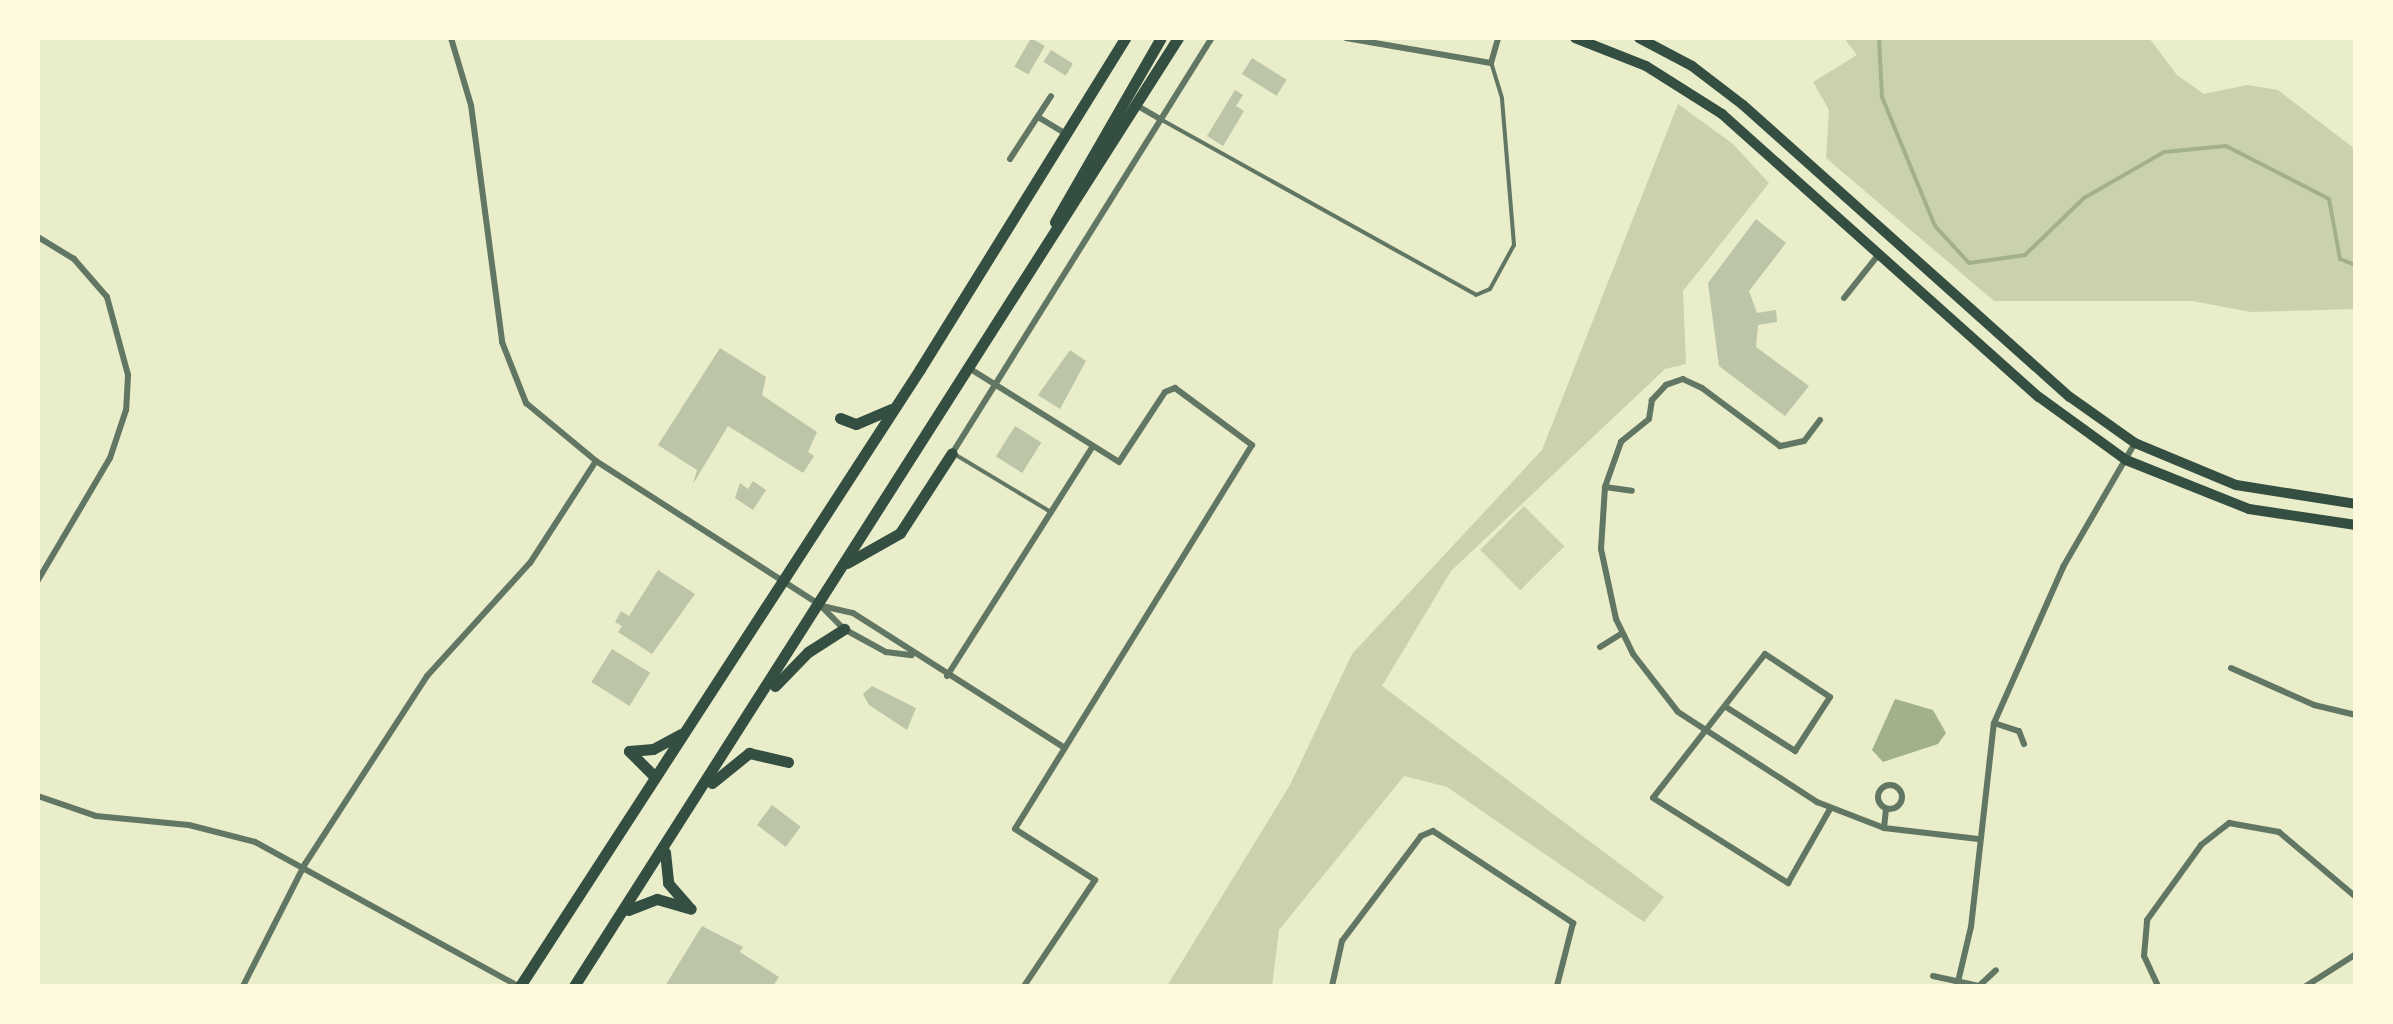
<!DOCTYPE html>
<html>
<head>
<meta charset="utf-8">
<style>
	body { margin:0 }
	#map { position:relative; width:2393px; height:1024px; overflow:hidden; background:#e9edc9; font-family:"IBM Plex Sans",sans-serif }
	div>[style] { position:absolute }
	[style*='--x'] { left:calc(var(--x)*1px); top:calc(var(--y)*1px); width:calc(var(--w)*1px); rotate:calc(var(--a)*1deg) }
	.green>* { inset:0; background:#cad2ad; transform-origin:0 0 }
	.water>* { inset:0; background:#a3b18a }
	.stream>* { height:4px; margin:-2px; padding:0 2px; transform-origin:2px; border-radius:2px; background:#a3b18a }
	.building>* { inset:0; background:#bcc5a7; transform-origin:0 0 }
	.service>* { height:4px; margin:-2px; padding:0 2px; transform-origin:2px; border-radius:2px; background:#617663 }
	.minor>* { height:6px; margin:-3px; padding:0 3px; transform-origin:3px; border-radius:3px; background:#617663 }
	.minor>.ring { margin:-3px; padding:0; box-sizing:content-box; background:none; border:6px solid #617663; border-radius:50% }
	.primary>* { height:10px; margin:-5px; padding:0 5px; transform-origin:5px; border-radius:5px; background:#344e41 }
	.trunk>* { height:11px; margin:-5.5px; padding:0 5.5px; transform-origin:5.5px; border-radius:5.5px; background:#344e41 }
	span { translate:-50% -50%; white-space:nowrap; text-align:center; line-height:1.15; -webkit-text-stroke:9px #fefae0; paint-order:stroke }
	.frame { position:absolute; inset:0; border:40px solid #fefae0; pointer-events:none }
</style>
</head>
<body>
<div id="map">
	<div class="green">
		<i style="clip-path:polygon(1844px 38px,2149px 38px,2177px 75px,2204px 94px,2247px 85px,2278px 90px,2355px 149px,2355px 309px,2251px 312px,2192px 301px,1994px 301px,1826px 158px,1829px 110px,1813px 82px,1857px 55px)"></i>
		<i style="clip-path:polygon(1678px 104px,1733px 144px,1769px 183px,1683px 291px,1686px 364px,1665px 369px,1451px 571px,1382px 686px,1664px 897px,1644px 922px,1447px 787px,1404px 776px,1279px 930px,1272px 986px,1167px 986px,1290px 785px,1352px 654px,1542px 450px)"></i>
		<i style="left:1524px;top:506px;width:57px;height:62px;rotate:45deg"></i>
	</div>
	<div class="water">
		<i style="clip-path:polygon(1895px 699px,1933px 710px,1946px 733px,1938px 744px,1883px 762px,1872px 750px)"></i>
	</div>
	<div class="stream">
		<i style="--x:1879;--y:38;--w:59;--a:87.1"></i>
		<i style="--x:1882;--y:97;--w:139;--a:67.7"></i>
		<i style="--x:1935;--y:226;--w:50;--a:47.4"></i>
		<i style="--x:1969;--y:263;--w:57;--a:-8.1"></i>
		<i style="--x:2025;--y:255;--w:82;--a:-44"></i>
		<i style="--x:2084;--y:198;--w:92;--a:-29.9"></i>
		<i style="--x:2164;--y:152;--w:62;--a:-5.5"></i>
		<i style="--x:2226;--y:146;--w:116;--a:27.2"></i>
		<i style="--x:2329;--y:199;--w:61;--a:79.6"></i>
		<i style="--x:2340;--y:259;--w:17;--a:21"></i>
	</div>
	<div class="building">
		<i style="left:1031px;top:38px;width:16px;height:33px;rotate:30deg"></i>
		<i style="left:1051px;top:50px;width:26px;height:14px;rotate:32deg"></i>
		<i style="left:1252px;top:58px;width:41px;height:19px;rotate:32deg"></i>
		<i style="clip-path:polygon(1235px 90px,1243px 95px,1236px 106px,1244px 111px,1223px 146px,1207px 136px)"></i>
		<i style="clip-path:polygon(1756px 219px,1786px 243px,1749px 291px,1757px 313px,1776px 310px,1777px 322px,1758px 325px,1756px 347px,1809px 386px,1785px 416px,1719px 366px,1708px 283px)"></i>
		<i style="clip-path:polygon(720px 348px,766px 377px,762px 395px,817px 432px,808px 452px,814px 456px,803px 473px,728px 426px,693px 484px,697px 470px,658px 445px)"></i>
		<i style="clip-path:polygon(1070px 350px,1086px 361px,1060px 409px,1038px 395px)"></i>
		<i style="left:1015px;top:426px;width:31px;height:36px;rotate:32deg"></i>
		<i style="clip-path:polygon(753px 481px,766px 490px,753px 510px,735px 498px,740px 483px,748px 489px)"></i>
		<i style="clip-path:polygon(658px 570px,695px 594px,652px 654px,618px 632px,622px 626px,615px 622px,621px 611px,629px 616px)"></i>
		<i style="left:612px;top:649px;width:45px;height:39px;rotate:32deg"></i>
		<i style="clip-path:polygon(872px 686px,916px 708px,907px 730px,869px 705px,863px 694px)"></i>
		<i style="left:772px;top:805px;width:36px;height:25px;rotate:37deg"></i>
		<i style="clip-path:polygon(702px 926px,743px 947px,740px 952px,779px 977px,773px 986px,665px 986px)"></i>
	</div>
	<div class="service">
		<i style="--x:1162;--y:120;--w:359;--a:29.1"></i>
		<i style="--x:1476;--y:295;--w:15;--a:-23"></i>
		<i style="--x:1490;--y:289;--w:50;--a:-61.4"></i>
		<i style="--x:1514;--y:245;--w:147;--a:-94.7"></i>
		<i style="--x:1502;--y:98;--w:37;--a:-107"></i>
		<i style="--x:956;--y:455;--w:111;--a:31"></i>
	</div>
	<div class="minor">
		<i style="--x:451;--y:38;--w:70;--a:73.4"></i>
		<i style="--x:471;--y:105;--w:239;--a:82.5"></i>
		<i style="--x:502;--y:342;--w:66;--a:68.5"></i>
		<i style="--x:526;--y:403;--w:91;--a:39.6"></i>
		<i style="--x:596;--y:461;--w:266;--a:32.7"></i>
		<i style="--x:820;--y:605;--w:34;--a:45"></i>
		<i style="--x:844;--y:629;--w:48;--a:28.7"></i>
		<i style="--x:886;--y:652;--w:26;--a:7"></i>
		<i style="--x:1346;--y:38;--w:147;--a:9.8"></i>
		<i style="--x:1491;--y:63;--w:26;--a:-74"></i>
		<i style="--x:1136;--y:105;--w:28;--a:30"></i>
		<i style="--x:1038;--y:117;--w:31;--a:31"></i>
		<i style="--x:1010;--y:159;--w:75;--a:-56.9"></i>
		<i style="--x:38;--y:237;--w:42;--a:31.4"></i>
		<i style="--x:74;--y:259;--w:50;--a:49"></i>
		<i style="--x:107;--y:297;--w:81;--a:74.9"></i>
		<i style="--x:128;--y:375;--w:35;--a:93"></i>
		<i style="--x:126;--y:410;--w:51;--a:108.4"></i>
		<i style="--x:110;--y:458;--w:142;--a:120.5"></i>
		<i style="--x:1844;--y:298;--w:56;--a:-51.5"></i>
		<i style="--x:972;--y:370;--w:173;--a:32"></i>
		<i style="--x:1119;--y:462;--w:84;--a:-56.7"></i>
		<i style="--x:1165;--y:392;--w:11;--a:-22"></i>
		<i style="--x:1175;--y:388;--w:96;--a:36.5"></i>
		<i style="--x:1252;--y:445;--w:451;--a:121.7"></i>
		<i style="--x:1015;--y:829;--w:95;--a:32.5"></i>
		<i style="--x:1095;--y:880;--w:128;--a:123.8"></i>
		<i style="--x:1820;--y:420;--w:26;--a:127"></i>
		<i style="--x:1804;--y:441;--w:25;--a:168"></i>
		<i style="--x:1780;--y:446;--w:97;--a:-143.4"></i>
		<i style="--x:1702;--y:388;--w:21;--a:-155"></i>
		<i style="--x:1683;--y:379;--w:18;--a:161"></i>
		<i style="--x:1666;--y:385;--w:21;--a:133"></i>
		<i style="--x:1652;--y:400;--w:19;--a:99"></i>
		<i style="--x:1649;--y:419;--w:36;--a:141"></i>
		<i style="--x:1621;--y:442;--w:48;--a:109.6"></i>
		<i style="--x:1605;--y:487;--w:62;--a:93.7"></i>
		<i style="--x:1601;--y:549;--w:72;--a:77.9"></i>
		<i style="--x:1616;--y:619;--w:39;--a:64"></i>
		<i style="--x:1633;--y:654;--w:73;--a:52.2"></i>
		<i style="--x:1678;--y:712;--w:166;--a:32.9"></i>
		<i style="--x:1817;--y:802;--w:72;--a:21.2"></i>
		<i style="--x:1884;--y:828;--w:95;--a:6.7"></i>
		<i style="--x:953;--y:452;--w:488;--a:-58"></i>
		<i style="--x:1605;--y:487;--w:27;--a:8"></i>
		<i style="--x:822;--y:606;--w:32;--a:13"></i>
		<i style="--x:853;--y:613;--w:251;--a:32.5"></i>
		<i style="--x:1600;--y:647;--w:26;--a:-32"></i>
		<i style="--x:2231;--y:668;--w:91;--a:24"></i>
		<i style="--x:2314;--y:705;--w:43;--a:13.4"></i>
		<i style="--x:947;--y:676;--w:272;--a:-57.6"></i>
		<i style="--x:1726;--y:707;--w:82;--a:32.5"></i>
		<i style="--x:1795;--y:751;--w:64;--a:-57.1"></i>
		<i style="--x:1830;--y:697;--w:78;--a:-146.5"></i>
		<i style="--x:1765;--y:654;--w:182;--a:127.9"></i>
		<i style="--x:1653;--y:798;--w:160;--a:32.2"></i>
		<i style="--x:1788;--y:883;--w:85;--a:-60.4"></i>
		<i style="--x:1994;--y:723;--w:26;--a:18"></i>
		<i style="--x:2019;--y:731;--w:14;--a:69"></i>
		<i class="ring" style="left:1878px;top:785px;width:18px;height:18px"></i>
		<i style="--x:38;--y:796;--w:61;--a:19"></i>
		<i style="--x:96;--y:816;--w:93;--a:5.5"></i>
		<i style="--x:189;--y:825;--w:68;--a:14.4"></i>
		<i style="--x:255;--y:842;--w:300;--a:28.7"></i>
		<i style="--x:1884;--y:828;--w:19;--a:-84"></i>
		<i style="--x:1933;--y:976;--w:47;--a:12.3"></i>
		<i style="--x:1979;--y:986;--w:23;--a:-43"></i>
		<i style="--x:243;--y:986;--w:137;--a:-63.1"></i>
		<i style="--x:305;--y:864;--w:224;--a:-57"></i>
		<i style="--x:427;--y:676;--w:153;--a:-47.7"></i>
		<i style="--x:530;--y:563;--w:121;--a:-57.1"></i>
		<i style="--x:1332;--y:986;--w:46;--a:-77.5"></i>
		<i style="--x:1342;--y:941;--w:131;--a:-53"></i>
		<i style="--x:1421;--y:836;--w:13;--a:-23"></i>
		<i style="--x:1433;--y:831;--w:168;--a:33.3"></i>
		<i style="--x:1573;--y:923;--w:65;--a:104.3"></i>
		<i style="--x:1957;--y:986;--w:61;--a:-76.7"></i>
		<i style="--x:1971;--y:927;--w:205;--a:-83.6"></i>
		<i style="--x:1994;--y:723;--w:171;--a:-66.1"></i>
		<i style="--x:2063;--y:567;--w:143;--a:-59.9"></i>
		<i style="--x:2158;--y:986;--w:33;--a:-115"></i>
		<i style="--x:2144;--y:956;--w:36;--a:-85"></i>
		<i style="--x:2147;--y:920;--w:92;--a:-54.2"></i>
		<i style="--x:2201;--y:845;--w:36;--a:-38"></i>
		<i style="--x:2229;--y:823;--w:51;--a:10.2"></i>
		<i style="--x:2279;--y:832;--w:101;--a:40.2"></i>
		<i style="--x:2306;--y:986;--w:59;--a:-32.6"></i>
	</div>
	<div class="primary">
		<i style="--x:1575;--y:38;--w:76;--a:21.5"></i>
		<i style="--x:1646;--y:66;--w:90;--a:32.3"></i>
		<i style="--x:1722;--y:114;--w:425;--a:41.8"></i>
		<i style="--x:2039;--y:397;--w:107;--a:35.9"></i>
		<i style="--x:2126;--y:460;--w:132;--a:21.7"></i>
		<i style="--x:2249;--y:509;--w:108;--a:8.5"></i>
		<i style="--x:1639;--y:38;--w:60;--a:27.8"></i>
		<i style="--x:1692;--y:66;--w:64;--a:37.4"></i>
		<i style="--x:1743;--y:105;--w:438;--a:41.8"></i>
		<i style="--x:2070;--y:397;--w:80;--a:35.3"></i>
		<i style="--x:2135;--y:443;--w:109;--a:22.6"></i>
		<i style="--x:2236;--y:485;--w:121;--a:9"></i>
	</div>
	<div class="trunk">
		<i style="--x:1055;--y:222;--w:212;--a:-60.1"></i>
		<i style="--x:840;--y:418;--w:17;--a:21"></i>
		<i style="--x:856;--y:424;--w:39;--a:-23"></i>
		<i style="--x:847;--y:563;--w:61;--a:-29.5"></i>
		<i style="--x:900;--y:533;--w:95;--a:-57"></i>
		<i style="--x:775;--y:686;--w:47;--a:-45.9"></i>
		<i style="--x:808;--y:652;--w:43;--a:-32.6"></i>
		<i style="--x:629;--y:751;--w:24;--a:-5"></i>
		<i style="--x:653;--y:749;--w:32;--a:-28"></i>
		<i style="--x:629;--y:751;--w:35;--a:45"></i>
		<i style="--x:712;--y:783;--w:48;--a:-39"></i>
		<i style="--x:749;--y:753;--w:40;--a:13"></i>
		<i style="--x:665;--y:852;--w:31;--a:84"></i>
		<i style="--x:668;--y:883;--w:30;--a:49"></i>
		<i style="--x:628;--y:910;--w:31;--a:-21"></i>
		<i style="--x:657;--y:899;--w:35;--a:16"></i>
		<i style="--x:520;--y:986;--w:735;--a:-57.04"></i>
		<i style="--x:920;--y:369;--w:389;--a:-58.2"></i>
		<i style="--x:574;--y:986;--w:1124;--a:-57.5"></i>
	</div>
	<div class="frame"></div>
</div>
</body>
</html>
